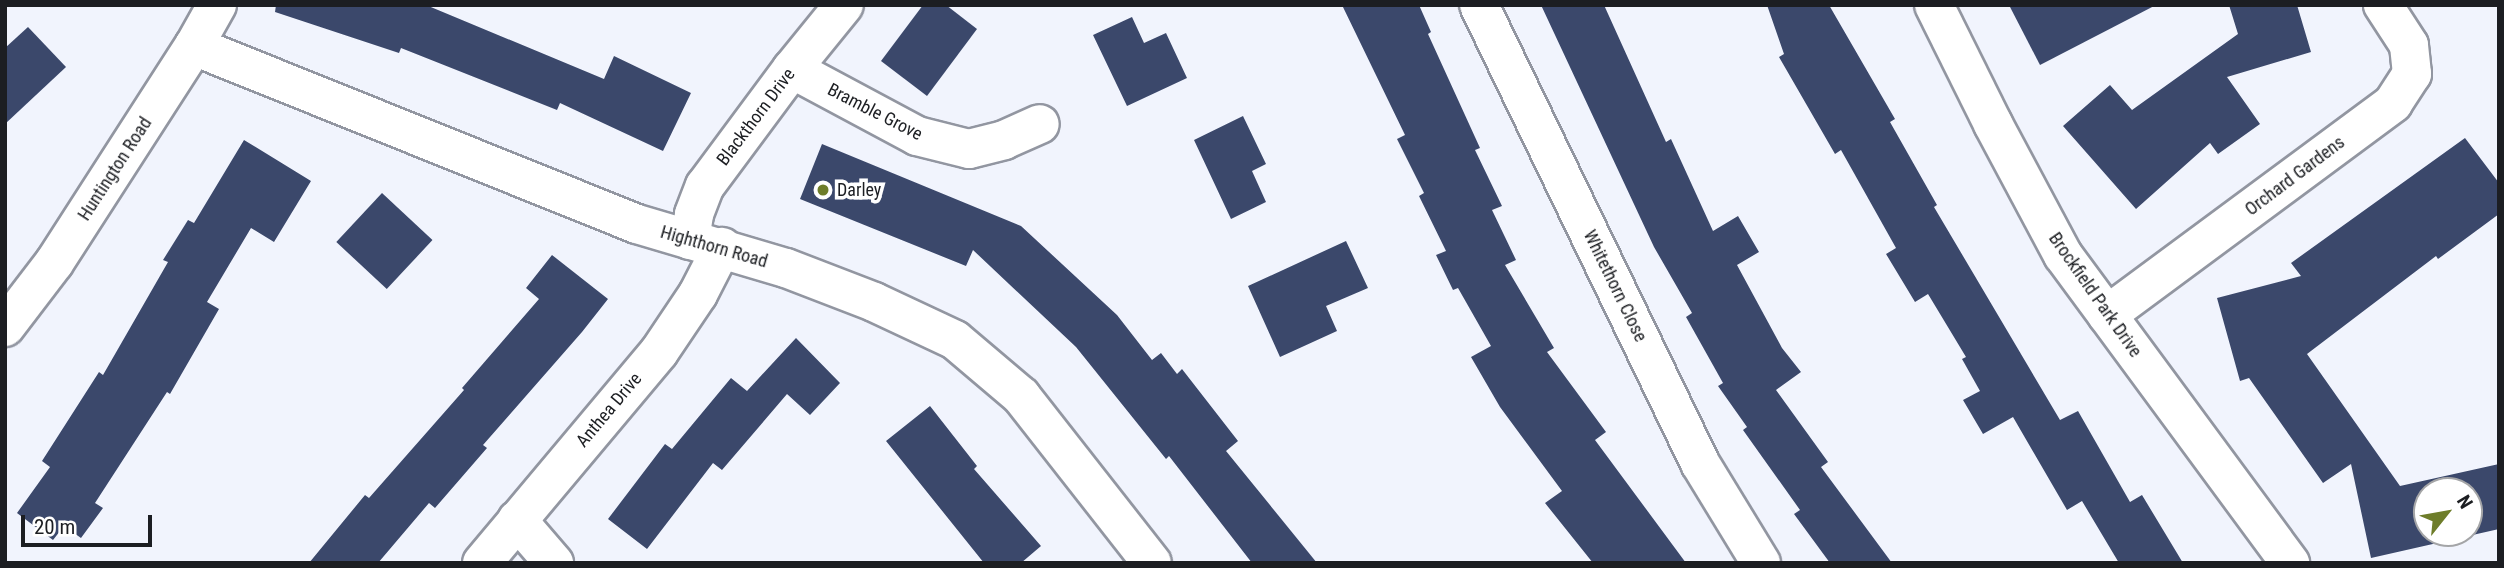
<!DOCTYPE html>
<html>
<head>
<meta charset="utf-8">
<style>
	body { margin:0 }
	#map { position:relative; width:2504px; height:568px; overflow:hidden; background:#f1f4fd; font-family:"Roboto Condensed",sans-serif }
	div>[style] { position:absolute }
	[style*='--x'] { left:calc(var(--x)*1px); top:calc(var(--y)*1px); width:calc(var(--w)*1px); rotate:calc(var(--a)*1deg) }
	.building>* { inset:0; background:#3b486b; transform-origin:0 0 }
	.roads { filter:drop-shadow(2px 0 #9296a1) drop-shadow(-2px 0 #9296a1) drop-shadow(0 2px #9296a1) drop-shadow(0 -2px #9296a1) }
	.street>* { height:38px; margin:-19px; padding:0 19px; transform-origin:19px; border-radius:19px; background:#fff }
	.secondary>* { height:38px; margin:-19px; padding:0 19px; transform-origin:19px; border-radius:19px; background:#fff }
	.dots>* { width:19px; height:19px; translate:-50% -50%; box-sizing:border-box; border:4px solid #fff; border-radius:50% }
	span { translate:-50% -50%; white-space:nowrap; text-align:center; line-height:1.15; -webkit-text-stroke:7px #fff; paint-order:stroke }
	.street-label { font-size:18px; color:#1c1e22 }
	.poi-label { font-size:18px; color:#1c1e22 }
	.left { translate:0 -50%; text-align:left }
	.frame { position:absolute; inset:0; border:7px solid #1c1e22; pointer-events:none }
	.north { position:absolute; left:2413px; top:477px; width:70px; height:70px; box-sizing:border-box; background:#fff; border:2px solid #a4a5a7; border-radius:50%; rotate:59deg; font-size:19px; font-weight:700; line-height:28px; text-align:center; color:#1c1e22 }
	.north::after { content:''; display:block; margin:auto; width:24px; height:32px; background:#6e7d2a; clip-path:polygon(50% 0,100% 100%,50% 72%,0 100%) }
	.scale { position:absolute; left:21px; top:515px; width:131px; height:32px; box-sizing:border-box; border:4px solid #1c1e22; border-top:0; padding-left:9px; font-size:21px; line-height:24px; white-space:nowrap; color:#1c1e22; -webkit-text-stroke:5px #fff; paint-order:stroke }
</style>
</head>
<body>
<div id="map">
	<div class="building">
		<i style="clip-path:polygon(276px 5px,426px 5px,604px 79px,614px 56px,691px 93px,663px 151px,560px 103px,557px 110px,401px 48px,399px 53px,275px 12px)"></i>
		<i style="clip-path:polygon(923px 5px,946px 5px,977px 29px,927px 96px,881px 61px)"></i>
		<i style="clip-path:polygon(1342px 5px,1419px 5px,1431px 32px,1428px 34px,1480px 148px,1475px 150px,1502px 206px,1492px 210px,1516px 260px,1505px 265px,1554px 348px,1547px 352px,1606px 432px,1595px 440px,1686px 563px,1593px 563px,1545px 503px,1562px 491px,1500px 407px,1471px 357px,1491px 346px,1458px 288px,1453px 290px,1436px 255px,1446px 251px,1419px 196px,1424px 193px,1397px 139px,1405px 135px)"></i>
		<i style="clip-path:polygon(1541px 5px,1604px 5px,1666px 142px,1671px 139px,1713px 231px,1738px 216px,1759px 252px,1737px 265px,1782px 348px,1801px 372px,1776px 390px,1828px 462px,1821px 467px,1892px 563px,1830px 563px,1794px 514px,1800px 510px,1743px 430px,1747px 427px,1718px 386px,1723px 383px,1686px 317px,1692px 313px,1654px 247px)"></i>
		<i style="clip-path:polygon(1767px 5px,1829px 5px,1895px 119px,1890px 122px,1937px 205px,1934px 207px,2060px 420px,2078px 411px,2130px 502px,2142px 495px,2183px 563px,2119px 563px,2082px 501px,2067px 510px,2013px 417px,1983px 434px,1963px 400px,1980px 391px,1962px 359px,1966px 357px,1928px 294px,1915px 302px,1886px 254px,1896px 248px,1841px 150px,1835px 154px,1779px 57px,1784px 54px)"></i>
		<i style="clip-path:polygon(2009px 5px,2156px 5px,2040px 65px)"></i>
		<i style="clip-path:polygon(2229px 5px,2297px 5px,2311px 52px,2227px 77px,2260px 124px,2218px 154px,2210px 143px,2136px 209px,2063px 126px,2110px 85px,2132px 110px,2238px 34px)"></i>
		<i style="clip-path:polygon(1132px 17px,1144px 43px,1166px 33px,1187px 78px,1127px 106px,1093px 35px)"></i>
		<i style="clip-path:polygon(28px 27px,66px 67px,5px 124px,5px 48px)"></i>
		<i style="clip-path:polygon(1243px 116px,1266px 164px,1252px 171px,1266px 202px,1231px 219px,1194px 140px)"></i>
		<i style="clip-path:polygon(evenodd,2465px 138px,2499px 183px,2499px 214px,2438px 259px,2436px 256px,2307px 354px,2400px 486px,2499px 464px,2499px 529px,2371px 558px,2351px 464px,2323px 483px,2249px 378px,2240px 381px,2217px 298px,2301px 276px,2291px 263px,2465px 138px,2427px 491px,2469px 491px,2469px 533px,2427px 533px,2427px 491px)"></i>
		<i style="clip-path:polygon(244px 140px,311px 181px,274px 242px,251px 228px,207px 302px,219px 309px,170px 394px,167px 392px,95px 503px,103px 508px,81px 538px,64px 526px,53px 540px,17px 513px,50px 467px,42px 461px,99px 372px,103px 375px,168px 262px,163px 260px,188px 220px,194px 223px)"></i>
		<i style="clip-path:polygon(822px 144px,1021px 226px,1117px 315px,1152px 360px,1161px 353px,1177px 374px,1182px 369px,1238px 441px,1226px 451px,1317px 563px,1252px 563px,1169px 456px,1166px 459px,1076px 347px,973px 250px,966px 266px,800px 199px)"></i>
		<i style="left:382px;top:193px;width:69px;height:67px;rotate:43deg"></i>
		<i style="clip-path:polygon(1346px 241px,1368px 288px,1326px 306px,1337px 331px,1280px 357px,1248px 286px)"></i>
		<i style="clip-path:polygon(552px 255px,608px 299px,582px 332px,483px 445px,487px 448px,435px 508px,429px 503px,378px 563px,309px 563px,365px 495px,369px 498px,464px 390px,462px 388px,539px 299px,526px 288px)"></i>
		<i style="clip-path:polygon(796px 338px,840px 383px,810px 415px,787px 394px,722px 470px,713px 463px,647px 549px,608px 519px,665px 444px,672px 449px,731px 378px,747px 391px)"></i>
		<i style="clip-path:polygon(930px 406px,977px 466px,974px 469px,1041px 546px,1021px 563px,984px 563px,886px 441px)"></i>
	</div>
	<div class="roads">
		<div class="street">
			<i style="--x:1479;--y:5;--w:509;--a:64.24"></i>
			<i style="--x:1700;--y:463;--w:117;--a:58.6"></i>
			<i style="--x:1934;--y:5;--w:133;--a:63.6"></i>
			<i style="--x:1993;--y:124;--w:149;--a:61.9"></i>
			<i style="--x:2063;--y:255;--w:383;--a:53.6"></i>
			<i style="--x:194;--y:46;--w:477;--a:21.9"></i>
			<i style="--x:637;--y:224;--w:155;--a:16.5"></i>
			<i style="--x:786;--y:268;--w:94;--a:21.1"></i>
			<i style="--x:874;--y:302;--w:89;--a:25.1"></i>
			<i style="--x:955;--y:340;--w:87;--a:40.3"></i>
			<i style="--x:1021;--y:396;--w:212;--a:51.9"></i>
			<i style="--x:792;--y:69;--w:142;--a:28.2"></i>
			<i style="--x:917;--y:136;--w:54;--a:14"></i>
			<i style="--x:969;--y:149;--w:36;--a:-14"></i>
			<i style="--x:1004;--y:140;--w:39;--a:-24"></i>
			<i style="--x:690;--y:240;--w:26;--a:-81"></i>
			<i style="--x:694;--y:214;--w:30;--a:-69"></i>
			<i style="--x:705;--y:186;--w:146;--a:-53.4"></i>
			<i style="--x:792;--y:69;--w:82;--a:-50.9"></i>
			<i style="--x:2107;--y:315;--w:356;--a:-36.5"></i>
			<i style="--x:2393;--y:103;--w:35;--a:-57"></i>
			<i style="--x:2412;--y:74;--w:29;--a:-96"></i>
			<i style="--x:2409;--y:45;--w:48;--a:-123"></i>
			<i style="--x:517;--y:520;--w:57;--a:49.3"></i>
			<i style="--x:482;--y:563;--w:275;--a:-50"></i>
			<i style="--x:659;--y:352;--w:70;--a:-56.1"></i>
			<i style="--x:698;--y:294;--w:53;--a:-62.9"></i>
		</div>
		<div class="secondary">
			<i style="--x:5;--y:327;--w:81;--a:-52.6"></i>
			<i style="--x:54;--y:263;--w:258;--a:-57.2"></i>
			<i style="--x:194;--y:46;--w:47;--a:-60.7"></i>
		</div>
	</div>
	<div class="dots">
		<i style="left:823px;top:190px;background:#6e7d2a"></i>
	</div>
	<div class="street-label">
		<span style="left:875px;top:112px;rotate:27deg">Bramble Grove</span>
		<span style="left:756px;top:117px;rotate:-53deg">Blackthorn Drive</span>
		<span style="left:115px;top:169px;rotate:-57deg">Huntington Road</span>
		<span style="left:2295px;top:176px;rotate:-37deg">Orchard Gardens</span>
		<span style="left:714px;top:247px;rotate:16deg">Highthorn Road</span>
		<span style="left:1615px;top:286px;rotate:64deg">Whitethorn Close</span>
		<span style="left:2095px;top:295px;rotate:55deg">Brockfield Park Drive</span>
		<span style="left:609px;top:410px;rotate:-50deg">Anthea Drive</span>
	</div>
	<div class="poi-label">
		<span class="left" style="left:837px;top:190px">Darley</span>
	</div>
	<div class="frame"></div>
	<div class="north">N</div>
	<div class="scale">20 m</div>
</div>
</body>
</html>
